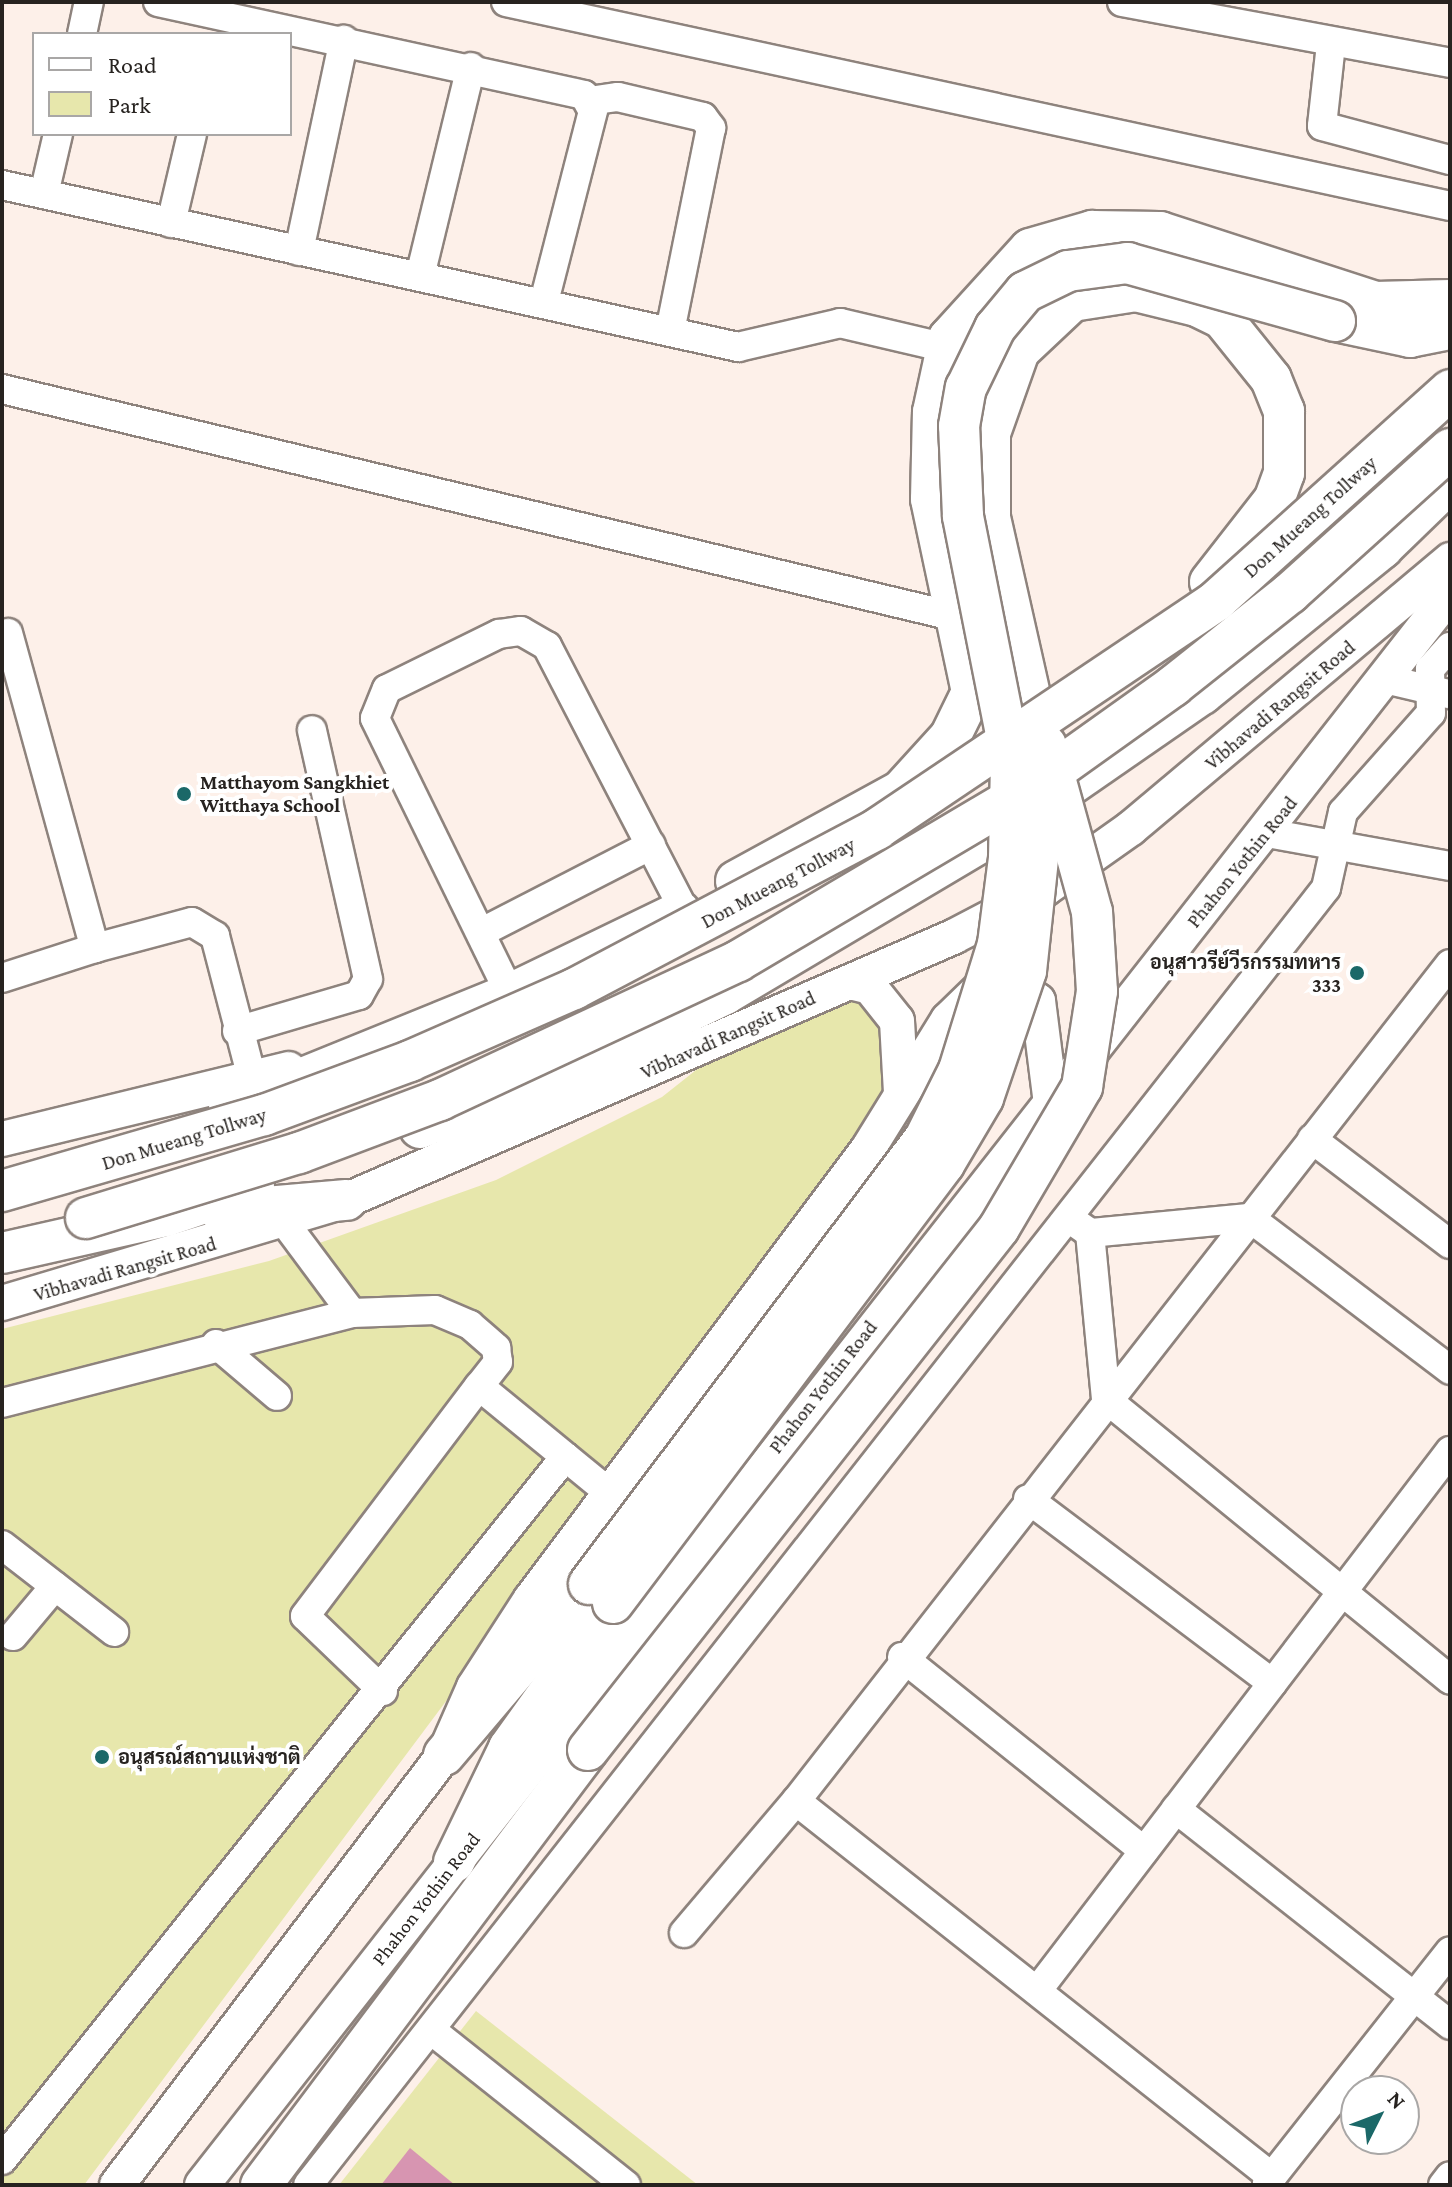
<!DOCTYPE html>
<html>
<head>
<meta charset="utf-8">
<style>
	body { margin:0 }
	#map { position:relative; width:1452px; height:2187px; overflow:hidden; background:#fdf0e9; font-family:"Crimson Pro",Sarabun,serif }
	div>[style] { position:absolute }
	[style*='--x'] { left:calc(var(--x)*1px); top:calc(var(--y)*1px); width:calc(var(--w)*1px); rotate:calc(var(--a)*1deg) }
	.green>* { inset:0; background:#e7e7ac }
	.water>* { inset:0; background:#d795b1 }
	.roads { filter:drop-shadow(2px 0 #8e837d) drop-shadow(-2px 0 #8e837d) drop-shadow(0 2px #8e837d) drop-shadow(0 -2px #8e837d) }
	.minor>* { height:28px; margin:-14px; padding:0 14px; transform-origin:14px; border-radius:14px; background:#fff }
	.major>* { height:34px; margin:-17px; padding:0 17px; transform-origin:17px; border-radius:17px; background:#fff }
	.highway>* { height:40px; margin:-20px; padding:0 20px; transform-origin:20px; border-radius:20px; background:#fff }
	.bridges { filter:drop-shadow(2px 0 #8e837d) drop-shadow(-2px 0 #8e837d) drop-shadow(0 2px #8e837d) drop-shadow(0 -2px #8e837d) }
	.highway-bridge>* { height:40px; margin:-20px; padding:0 20px; transform-origin:20px; border-radius:20px; background:#fff }
	.dots>* { width:22px; height:22px; translate:-50% -50%; box-sizing:border-box; border:4px solid #fff; border-radius:50% }
	span { translate:-50% -50%; white-space:nowrap; text-align:center; line-height:1.15; -webkit-text-stroke:8px #fff; paint-order:stroke }
	.street-label { font-size:20px; color:#272320 }
	.poi-label { font-size:20px; color:#272320; font-weight:700 }
	.left { translate:0 -50%; text-align:left }
	.right { translate:-100% -50%; text-align:right }
	.frame { position:absolute; inset:0; border:4px solid #272320; pointer-events:none }
	.legend { position:absolute; left:32px; top:32px; width:260px; height:104px; box-sizing:border-box; background:#fff; border:2px solid #a9a7a6; margin:0; padding:10px 14px; list-style:none; font-size:24px; color:#272320 }
	.legend li { display:flex; align-items:center; gap:16px; height:40px }
	.legend b { width:40px; border:2px solid #a9a7a6 }
	.north { position:absolute; left:1340px; top:2075px; width:80px; height:80px; box-sizing:border-box; background:#fff; border:2px solid #a9a7a6; border-radius:50%; rotate:48deg; font-size:22px; font-weight:700; line-height:32px; text-align:center; color:#272320 }
	.north::after { content:''; display:block; margin:auto; width:28px; height:36px; background:#1b6868; clip-path:polygon(50% 0,100% 100%,50% 72%,0 100%) }
</style>
</head>
<body>
<div id="map">
	<div class="green">
		<i style="clip-path:polygon(870px 995px,903px 1046px,890px 1108px,84px 2185px,2px 2185px,2px 1329px,269px 1261px,496px 1180px,662px 1097px,773px 1009px)"></i>
		<i style="clip-path:polygon(476px 2011px,698px 2185px,339px 2185px)"></i>
	</div>
	<div class="water">
		<i style="clip-path:polygon(410px 2148px,455px 2185px,381px 2185px)"></i>
	</div>
	<div class="roads">
		<div class="minor">
			<i style="--x:158;--y:2;--w:436;--a:12.3"></i>
			<i style="--x:584;--y:95;--w:18;--a:61"></i>
			<i style="--x:593;--y:111;--w:197;--a:104.4"></i>
			<i style="--x:506;--y:2;--w:966;--a:12.19"></i>
			<i style="--x:1122;--y:2;--w:334;--a:10.5"></i>
			<i style="--x:82;--y:34;--w:33;--a:-78"></i>
			<i style="--x:1331;--y:44;--w:82;--a:96.3"></i>
			<i style="--x:1322;--y:126;--w:132;--a:14.9"></i>
			<i style="--x:589;--y:101;--w:29;--a:-8"></i>
			<i style="--x:618;--y:97;--w:87;--a:13.2"></i>
			<i style="--x:703;--y:117;--w:14;--a:54"></i>
			<i style="--x:711;--y:128;--w:207;--a:101.4"></i>
			<i style="--x:2;--y:185;--w:754;--a:12.41"></i>
			<i style="--x:738;--y:347;--w:105;--a:-13.2"></i>
			<i style="--x:840;--y:323;--w:110;--a:13.2"></i>
			<i style="--x:44;--y:194;--w:62;--a:-76.9"></i>
			<i style="--x:171;--y:223;--w:91;--a:-76.7"></i>
			<i style="--x:299;--y:251;--w:216;--a:-78"></i>
			<i style="--x:420;--y:276;--w:215;--a:-76.3"></i>
			<i style="--x:2;--y:389;--w:982;--a:13.43"></i>
			<i style="--x:8;--y:633;--w:327;--a:74.6"></i>
			<i style="--x:95;--y:948;--w:100;--a:-15"></i>
			<i style="--x:192;--y:922;--w:27;--a:31"></i>
			<i style="--x:215;--y:936;--w:147;--a:75.4"></i>
			<i style="--x:1385;--y:679;--w:66;--a:13.2"></i>
			<i style="--x:1267;--y:833;--w:186;--a:10.2"></i>
			<i style="--x:482;--y:932;--w:190;--a:-27.2"></i>
			<i style="--x:2;--y:978;--w:98;--a:-17.9"></i>
			<i style="--x:510;--y:994;--w:307;--a:-116.1"></i>
			<i style="--x:375;--y:718;--w:31;--a:-68"></i>
			<i style="--x:387;--y:689;--w:125;--a:-26.2"></i>
			<i style="--x:499;--y:634;--w:22;--a:-8"></i>
			<i style="--x:521;--y:631;--w:30;--a:30"></i>
			<i style="--x:547;--y:646;--w:297;--a:62.6"></i>
			<i style="--x:237;--y:1031;--w:127;--a:-16.4"></i>
			<i style="--x:359;--y:995;--w:18;--a:-61"></i>
			<i style="--x:368;--y:979;--w:255;--a:-102.7"></i>
			<i style="--x:1312;--y:1139;--w:173;--a:37.3"></i>
			<i style="--x:1070;--y:1219;--w:24;--a:35"></i>
			<i style="--x:1090;--y:1233;--w:167;--a:84.5"></i>
			<i style="--x:1106;--y:1399;--w:444;--a:39.2"></i>
			<i style="--x:285;--y:1223;--w:112;--a:53.3"></i>
			<i style="--x:352;--y:1313;--w:83;--a:-2.1"></i>
			<i style="--x:435;--y:1310;--w:38;--a:23"></i>
			<i style="--x:470;--y:1325;--w:35;--a:41"></i>
			<i style="--x:496;--y:1348;--w:14;--a:82"></i>
			<i style="--x:498;--y:1362;--w:31;--a:128"></i>
			<i style="--x:479;--y:1386;--w:172;--a:39.3"></i>
			<i style="--x:1090;--y:1233;--w:161;--a:-5.4"></i>
			<i style="--x:1250;--y:1218;--w:251;--a:37.2"></i>
			<i style="--x:216;--y:1344;--w:80;--a:40.4"></i>
			<i style="--x:2;--y:1403;--w:361;--a:-14.4"></i>
			<i style="--x:1028;--y:1499;--w:306;--a:37"></i>
			<i style="--x:2;--y:1545;--w:142;--a:37.8"></i>
			<i style="--x:13;--y:1636;--w:65;--a:-50"></i>
			<i style="--x:902;--y:1657;--w:310;--a:38.7"></i>
			<i style="--x:383;--y:1691;--w:108;--a:-136.1"></i>
			<i style="--x:305;--y:1616;--w:288;--a:-52.9"></i>
			<i style="--x:796;--y:1801;--w:607;--a:38.31"></i>
			<i style="--x:1176;--y:1809;--w:349;--a:38.2"></i>
			<i style="--x:684;--y:1933;--w:173;--a:-49.7"></i>
			<i style="--x:796;--y:1801;--w:1062;--a:-52"></i>
			<i style="--x:1037;--y:1991;--w:680;--a:-52.59"></i>
			<i style="--x:431;--y:2030;--w:249;--a:38.5"></i>
			<i style="--x:2;--y:2160;--w:901;--a:-51.31"></i>
			<i style="--x:1267;--y:2183;--w:295;--a:-51.7"></i>
			<i style="--x:308;--y:2185;--w:1649;--a:-51.87"></i>
			<i style="--x:1326;--y:888;--w:78;--a:-77.4"></i>
			<i style="--x:1343;--y:812;--w:132;--a:-48.4"></i>
			<i style="--x:1431;--y:713;--w:44;--a:-91.3"></i>
			<i style="--x:1430;--y:669;--w:30;--a:-48"></i>
			<i style="--x:1443;--y:2185;--w:11;--a:-52"></i>
		</div>
		<div class="major">
			<i style="--x:850;--y:982;--w:21;--a:14"></i>
			<i style="--x:870;--y:987;--w:43;--a:51.5"></i>
			<i style="--x:897;--y:1021;--w:71;--a:86.8"></i>
			<i style="--x:2;--y:1139;--w:295;--a:-13.7"></i>
			<i style="--x:2;--y:1303;--w:360;--a:-16.6"></i>
			<i style="--x:347;--y:1200;--w:661;--a:-23.46"></i>
			<i style="--x:953;--y:937;--w:104;--a:-27.6"></i>
			<i style="--x:1045;--y:889;--w:105;--a:-35.3"></i>
			<i style="--x:1131;--y:828;--w:417;--a:-40"></i>
			<i style="--x:117;--y:2185;--w:540;--a:-52.75"></i>
			<i style="--x:444;--y:1755;--w:74;--a:-66.2"></i>
			<i style="--x:474;--y:1687;--w:105;--a:-57.1"></i>
			<i style="--x:531;--y:1599;--w:562;--a:-53.17"></i>
			<i style="--x:868;--y:1149;--w:152;--a:-58.2"></i>
			<i style="--x:948;--y:1020;--w:59;--a:-44.3"></i>
			<i style="--x:990;--y:979;--w:16;--a:-7"></i>
			<i style="--x:1006;--y:977;--w:40;--a:37"></i>
			<i style="--x:1038;--y:1001;--w:96;--a:82.8"></i>
			<i style="--x:202;--y:2185;--w:2022;--a:-51.89"></i>
		</div>
		<div class="highway">
			<i style="--x:1335;--y:321;--w:77;--a:12"></i>
			<i style="--x:1410;--y:337;--w:41;--a:-11.3"></i>
			<i style="--x:1032;--y:704;--w:192;--a:-102.7"></i>
			<i style="--x:990;--y:517;--w:84;--a:-90"></i>
			<i style="--x:990;--y:433;--w:87;--a:-70.5"></i>
			<i style="--x:1019;--y:351;--w:73;--a:-43.3"></i>
			<i style="--x:1072;--y:301;--w:65;--a:-8.9"></i>
			<i style="--x:1136;--y:291;--w:63;--a:13.8"></i>
			<i style="--x:1197;--y:306;--w:28;--a:26"></i>
			<i style="--x:1222;--y:318;--w:78;--a:51.2"></i>
			<i style="--x:1271;--y:379;--w:35;--a:68"></i>
			<i style="--x:1284;--y:411;--w:62;--a:90"></i>
			<i style="--x:1284;--y:473;--w:29;--a:110"></i>
			<i style="--x:1274;--y:500;--w:104;--a:128"></i>
			<i style="--x:899;--y:793;--w:76;--a:-47.7"></i>
			<i style="--x:950;--y:737;--w:50;--a:-63.9"></i>
			<i style="--x:972;--y:692;--w:197;--a:-102"></i>
			<i style="--x:931;--y:499;--w:87;--a:-88.7"></i>
			<i style="--x:933;--y:412;--w:76;--a:-77.8"></i>
			<i style="--x:949;--y:338;--w:120;--a:-47.7"></i>
			<i style="--x:1030;--y:249;--w:65;--a:-16.2"></i>
			<i style="--x:1092;--y:231;--w:68;--a:0.8"></i>
			<i style="--x:1160;--y:232;--w:226;--a:18"></i>
			<i style="--x:1375;--y:302;--w:75;--a:-1.5"></i>
			<i style="--x:736;--y:881;--w:212;--a:-28.7"></i>
			<i style="--x:229;--y:1108;--w:303;--a:-22.1"></i>
			<i style="--x:510;--y:994;--w:189;--a:-25.8"></i>
			<i style="--x:420;--y:1128;--w:157;--a:-21.3"></i>
			<i style="--x:566;--y:1071;--w:177;--a:-25.8"></i>
			<i style="--x:725;--y:994;--w:355;--a:-30.7"></i>
			<i style="--x:1030;--y:813;--w:209;--a:-34.7"></i>
			<i style="--x:1202;--y:694;--w:232;--a:-39"></i>
			<i style="--x:1382;--y:548;--w:95;--a:-44.1"></i>
			<i style="--x:220;--y:1211;--w:127;--a:-5"></i>
			<i style="--x:2;--y:1253;--w:168;--a:-12.7"></i>
			<i style="--x:166;--y:1216;--w:93;--a:-18.8"></i>
			<i style="--x:444;--y:1755;--w:224;--a:-49.7"></i>
			<i style="--x:454;--y:1862;--w:127;--a:-64.2"></i>
			<i style="--x:509;--y:1748;--w:178;--a:-54.4"></i>
			<i style="--x:261;--y:2185;--w:544;--a:-53.07"></i>
		</div>
	</div>
	<div class="bridges">
		<div class="highway-bridge">
			<i style="--x:2;--y:1191;--w:273;--a:-16.2"></i>
			<i style="--x:264;--y:1115;--w:156;--a:-20.3"></i>
			<i style="--x:410;--y:1061;--w:179;--a:-23.7"></i>
			<i style="--x:574;--y:989;--w:343;--a:-27.8"></i>
			<i style="--x:877;--y:829;--w:409;--a:-33.9"></i>
			<i style="--x:1216;--y:601;--w:315;--a:-42"></i>
			<i style="--x:86;--y:1218;--w:223;--a:-17"></i>
			<i style="--x:299;--y:1153;--w:151;--a:-20.6"></i>
			<i style="--x:440;--y:1100;--w:329;--a:-25"></i>
			<i style="--x:738;--y:961;--w:334;--a:-30.6"></i>
			<i style="--x:1026;--y:791;--w:181;--a:-35.5"></i>
			<i style="--x:1173;--y:686;--w:149;--a:-38.5"></i>
			<i style="--x:1290;--y:593;--w:215;--a:-42"></i>
			<i style="--x:589;--y:1584;--w:558;--a:-53.01"></i>
			<i style="--x:925;--y:1138;--w:76;--a:-63.4"></i>
			<i style="--x:959;--y:1070;--w:132;--a:-72.8"></i>
			<i style="--x:998;--y:944;--w:87;--a:-82.7"></i>
			<i style="--x:1009;--y:858;--w:99;--a:-88.8"></i>
			<i style="--x:1011;--y:759;--w:248;--a:-101.2"></i>
			<i style="--x:963;--y:516;--w:90;--a:-92.5"></i>
			<i style="--x:959;--y:426;--w:39;--a:-80"></i>
			<i style="--x:966;--y:388;--w:67;--a:-64.2"></i>
			<i style="--x:995;--y:328;--w:47;--a:-50.2"></i>
			<i style="--x:1025;--y:292;--w:48;--a:-26"></i>
			<i style="--x:1068;--y:271;--w:60;--a:-7.7"></i>
			<i style="--x:1127;--y:263;--w:216;--a:15.6"></i>
			<i style="--x:613;--y:1603;--w:550;--a:-52.98"></i>
			<i style="--x:944;--y:1164;--w:77;--a:-59.4"></i>
			<i style="--x:983;--y:1098;--w:134;--a:-71.3"></i>
			<i style="--x:1026;--y:971;--w:141;--a:-83.9"></i>
			<i style="--x:1041;--y:831;--w:64;--a:-93.6"></i>
			<i style="--x:588;--y:1750;--w:664;--a:-51.78"></i>
			<i style="--x:999;--y:1228;--w:164;--a:-59.5"></i>
			<i style="--x:1082;--y:1087;--w:97;--a:-81.1"></i>
			<i style="--x:1097;--y:991;--w:79;--a:-93.6"></i>
			<i style="--x:1092;--y:912;--w:173;--a:-105.4"></i>
		</div>
	</div>
	<div class="dots">
		<i style="left:184px;top:794px;background:#1b6868"></i>
		<i style="left:1357px;top:973px;background:#1b6868"></i>
		<i style="left:102px;top:1757px;background:#1b6868"></i>
	</div>
	<div class="street-label">
		<span style="left:1310px;top:517px;rotate:-42deg">Don Mueang Tollway</span>
		<span style="left:1280px;top:705px;rotate:-40deg">Vibhavadi Rangsit Road</span>
		<span style="left:1242px;top:862px;rotate:-51deg">Phahon Yothin Road</span>
		<span style="left:778px;top:883px;rotate:-28deg">Don Mueang Tollway</span>
		<span style="left:728px;top:1035px;rotate:-24deg">Vibhavadi Rangsit Road</span>
		<span style="left:184px;top:1139px;rotate:-17deg">Don Mueang Tollway</span>
		<span style="left:125px;top:1269px;rotate:-16deg">Vibhavadi Rangsit Road</span>
		<span style="left:823px;top:1387px;rotate:-52deg">Phahon Yothin Road</span>
		<span style="left:426px;top:1899px;rotate:-52deg">Phahon Yothin Road</span>
	</div>
	<div class="poi-label">
		<span class="left" style="left:200px;top:794px">Matthayom Sangkhiet<br>Witthaya School</span>
		<span class="right" style="left:1341px;top:974px">อนุสาวรีย์วีรกรรมทหาร<br>333</span>
		<span class="left" style="left:118px;top:1757px">อนุสรณ์สถานแห่งชาติ</span>
	</div>
	<div class="frame"></div>
	<ul class="legend">
	<li><b style="height:10px;background:#fff"></b>Road</li>
	<li><b style="height:22px;background:#e7e7ac"></b>Park</li>
	</ul>
	<div class="north">N</div>
</div>
</body>
</html>
